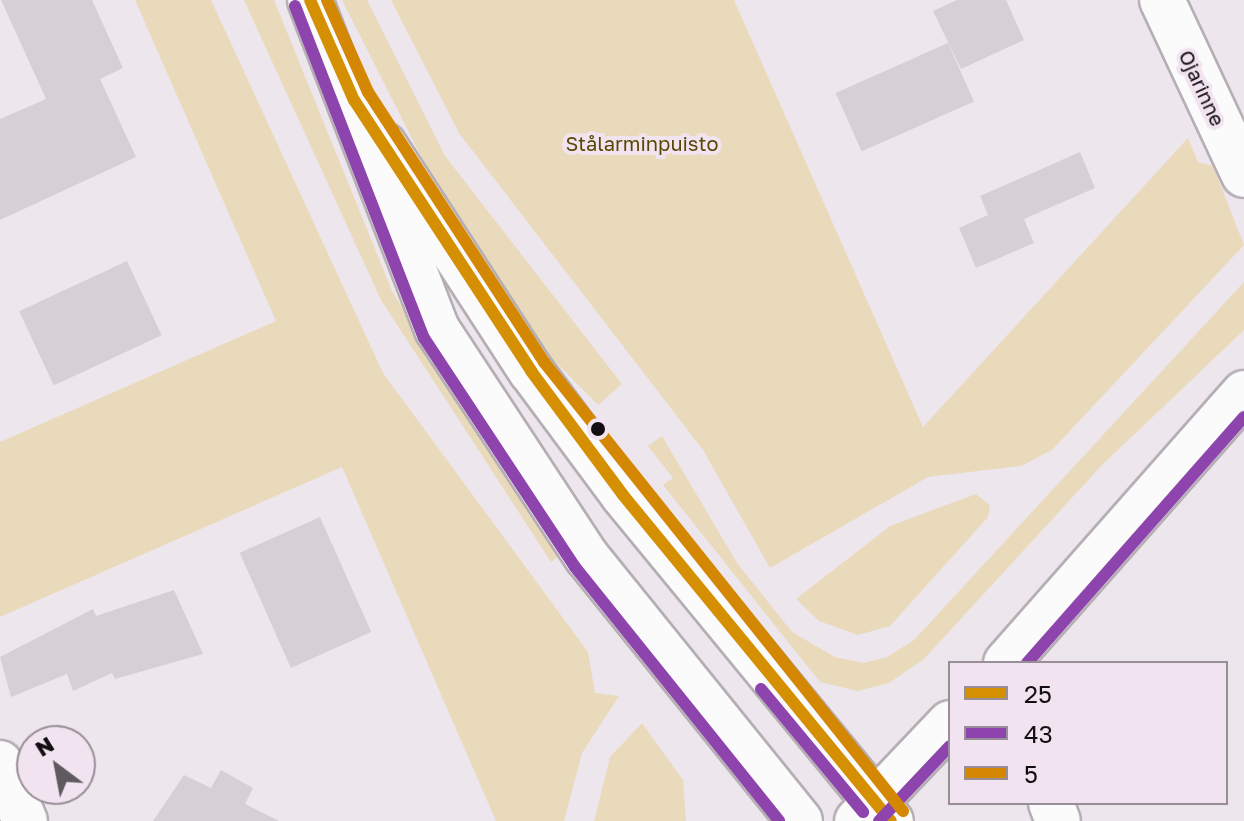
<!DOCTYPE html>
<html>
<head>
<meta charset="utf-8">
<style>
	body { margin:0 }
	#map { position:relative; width:1244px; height:821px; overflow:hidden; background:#eee6ed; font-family:"Golos Text",sans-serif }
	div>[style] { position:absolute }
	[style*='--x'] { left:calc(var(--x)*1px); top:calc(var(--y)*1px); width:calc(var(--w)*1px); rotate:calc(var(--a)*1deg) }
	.green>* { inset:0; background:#e9dabc }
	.building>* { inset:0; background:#d6d0d6; transform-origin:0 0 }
	.roads { filter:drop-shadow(2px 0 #b5afb4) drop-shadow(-2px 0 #b5afb4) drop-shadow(0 2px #b5afb4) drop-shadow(0 -2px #b5afb4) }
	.street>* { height:44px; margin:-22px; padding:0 22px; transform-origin:22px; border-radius:22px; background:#fcfbfc }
	.secondary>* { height:44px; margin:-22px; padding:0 22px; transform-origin:22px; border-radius:22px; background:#fcfbfc }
	.bus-1>* { height:12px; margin:-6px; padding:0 6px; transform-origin:6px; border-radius:6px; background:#d58f03 }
	.bus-2>* { height:12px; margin:-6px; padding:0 6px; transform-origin:6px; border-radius:6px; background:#8e44ad }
	.bus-3>* { height:12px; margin:-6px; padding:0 6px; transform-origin:6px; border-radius:6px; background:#d38703 }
	.dots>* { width:22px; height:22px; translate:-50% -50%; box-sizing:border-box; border:4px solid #f1e3ef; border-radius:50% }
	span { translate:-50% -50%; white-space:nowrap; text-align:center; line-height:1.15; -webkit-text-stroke:8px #f1e3ef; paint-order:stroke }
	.street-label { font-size:20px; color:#120e12 }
	.park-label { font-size:20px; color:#5a4802 }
	.legend { position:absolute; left:948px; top:661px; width:280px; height:144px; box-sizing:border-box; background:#f1e3ef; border:2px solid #988e97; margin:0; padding:10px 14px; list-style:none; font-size:24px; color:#120e12 }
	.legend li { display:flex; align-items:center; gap:16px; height:40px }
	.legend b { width:40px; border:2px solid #988e97 }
	.north { position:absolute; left:16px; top:725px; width:80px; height:80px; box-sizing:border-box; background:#f1e3ef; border:2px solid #988e97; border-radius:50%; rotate:328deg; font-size:22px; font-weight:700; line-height:32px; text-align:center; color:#120e12 }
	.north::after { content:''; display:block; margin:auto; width:28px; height:36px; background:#5f5a5f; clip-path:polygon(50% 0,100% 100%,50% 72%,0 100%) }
</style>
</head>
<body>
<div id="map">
	<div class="green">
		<i style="clip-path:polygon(135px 0,211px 0,383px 373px,588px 652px,595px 693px,619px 696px,582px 753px,564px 821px,496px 821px,342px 467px,0 617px,0 442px,276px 321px)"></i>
		<i style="clip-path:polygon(244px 0,274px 0,392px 291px,558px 557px,551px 562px,381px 300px)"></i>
		<i style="clip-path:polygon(342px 0,367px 0,445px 156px,622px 384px,598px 405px,535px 341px,440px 194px)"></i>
		<i style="clip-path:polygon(391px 0,734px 0,923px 427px,1188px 138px,1198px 162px,1213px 166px,1244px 245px,1052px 450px,1021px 466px,928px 477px,770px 568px,703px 450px,459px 133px)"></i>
		<i style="clip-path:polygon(1244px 282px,1244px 330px,1102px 465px,924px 659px,889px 683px,858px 691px,820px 682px,663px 485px,673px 478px,648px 446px,662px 436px,737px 563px,792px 632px,835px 657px,863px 663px,887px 657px,914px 640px)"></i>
		<i style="clip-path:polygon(976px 494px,990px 505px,988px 517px,890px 626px,858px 635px,819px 621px,796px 599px,890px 526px)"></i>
		<i style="clip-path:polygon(642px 723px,683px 780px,686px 821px,594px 821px,610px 757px)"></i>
	</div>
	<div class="building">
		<i style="clip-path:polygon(1px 0,92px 0,123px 68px,100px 79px,136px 157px,0 220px,0 119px,46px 99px)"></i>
		<i style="clip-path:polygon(957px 0,1006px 0,1024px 40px,961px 69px,933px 11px)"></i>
		<i style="left:948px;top:43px;width:64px;height:123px;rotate:66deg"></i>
		<i style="clip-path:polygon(1080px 152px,1095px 188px,1024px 219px,1034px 243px,976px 268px,959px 228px,988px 215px,980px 196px)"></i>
		<i style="left:127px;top:261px;width:82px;height:119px;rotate:65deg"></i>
		<i style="left:320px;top:517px;width:126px;height:88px;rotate:66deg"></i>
		<i style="clip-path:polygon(174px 590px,203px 654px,115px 679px,112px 673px,73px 691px,67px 674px,11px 697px,0 657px,93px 609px,96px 616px)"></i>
		<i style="clip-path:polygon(221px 770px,253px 788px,245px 804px,279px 821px,153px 821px,184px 775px,211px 788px)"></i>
	</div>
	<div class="roads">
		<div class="street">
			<i style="--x:1162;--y:0;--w:193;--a:64.9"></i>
			<i style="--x:0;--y:763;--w:63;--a:66.7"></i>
		</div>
		<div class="secondary">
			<i style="--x:310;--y:0;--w:353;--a:68.9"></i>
			<i style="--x:437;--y:329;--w:273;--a:56.7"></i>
			<i style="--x:587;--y:557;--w:339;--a:51.1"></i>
			<i style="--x:384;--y:145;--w:270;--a:57"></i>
			<i style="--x:531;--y:371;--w:154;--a:53.4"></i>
			<i style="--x:623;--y:495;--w:422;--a:50.6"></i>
			<i style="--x:1006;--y:663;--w:360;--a:-48.6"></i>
			<i style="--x:1051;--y:803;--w:19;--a:69"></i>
			<i style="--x:857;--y:821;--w:135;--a:-46.5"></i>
		</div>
	</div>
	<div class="bus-1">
		<i style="--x:310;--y:0;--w:109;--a:66.3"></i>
		<i style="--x:354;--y:100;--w:324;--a:56.8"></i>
		<i style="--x:531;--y:371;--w:154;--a:53.4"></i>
		<i style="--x:623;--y:495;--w:422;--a:50.6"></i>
	</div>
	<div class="bus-2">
		<i style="--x:295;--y:6;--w:356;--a:68.8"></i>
		<i style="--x:424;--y:338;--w:274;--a:56.6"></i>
		<i style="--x:575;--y:567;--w:326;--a:51.2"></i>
		<i style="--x:1027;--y:663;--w:328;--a:-48.6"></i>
		<i style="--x:761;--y:689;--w:160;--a:50.3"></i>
		<i style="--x:879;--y:821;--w:103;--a:-46.6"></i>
	</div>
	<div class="bus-3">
		<i style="--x:327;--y:0;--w:101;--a:66"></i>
		<i style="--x:368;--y:92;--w:322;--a:56.9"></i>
		<i style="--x:544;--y:362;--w:575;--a:51.36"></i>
	</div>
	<div class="dots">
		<i style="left:598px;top:429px;background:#120e12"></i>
	</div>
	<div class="street-label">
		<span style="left:1202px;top:88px;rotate:65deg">Ojarinne</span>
	</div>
	<div class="park-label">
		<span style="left:642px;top:143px">Stålarminpuisto</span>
	</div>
	<ul class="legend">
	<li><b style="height:10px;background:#d58f03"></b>25</li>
	<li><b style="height:10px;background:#8e44ad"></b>43</li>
	<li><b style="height:10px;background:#d38703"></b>5</li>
	</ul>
	<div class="north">N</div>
</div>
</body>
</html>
